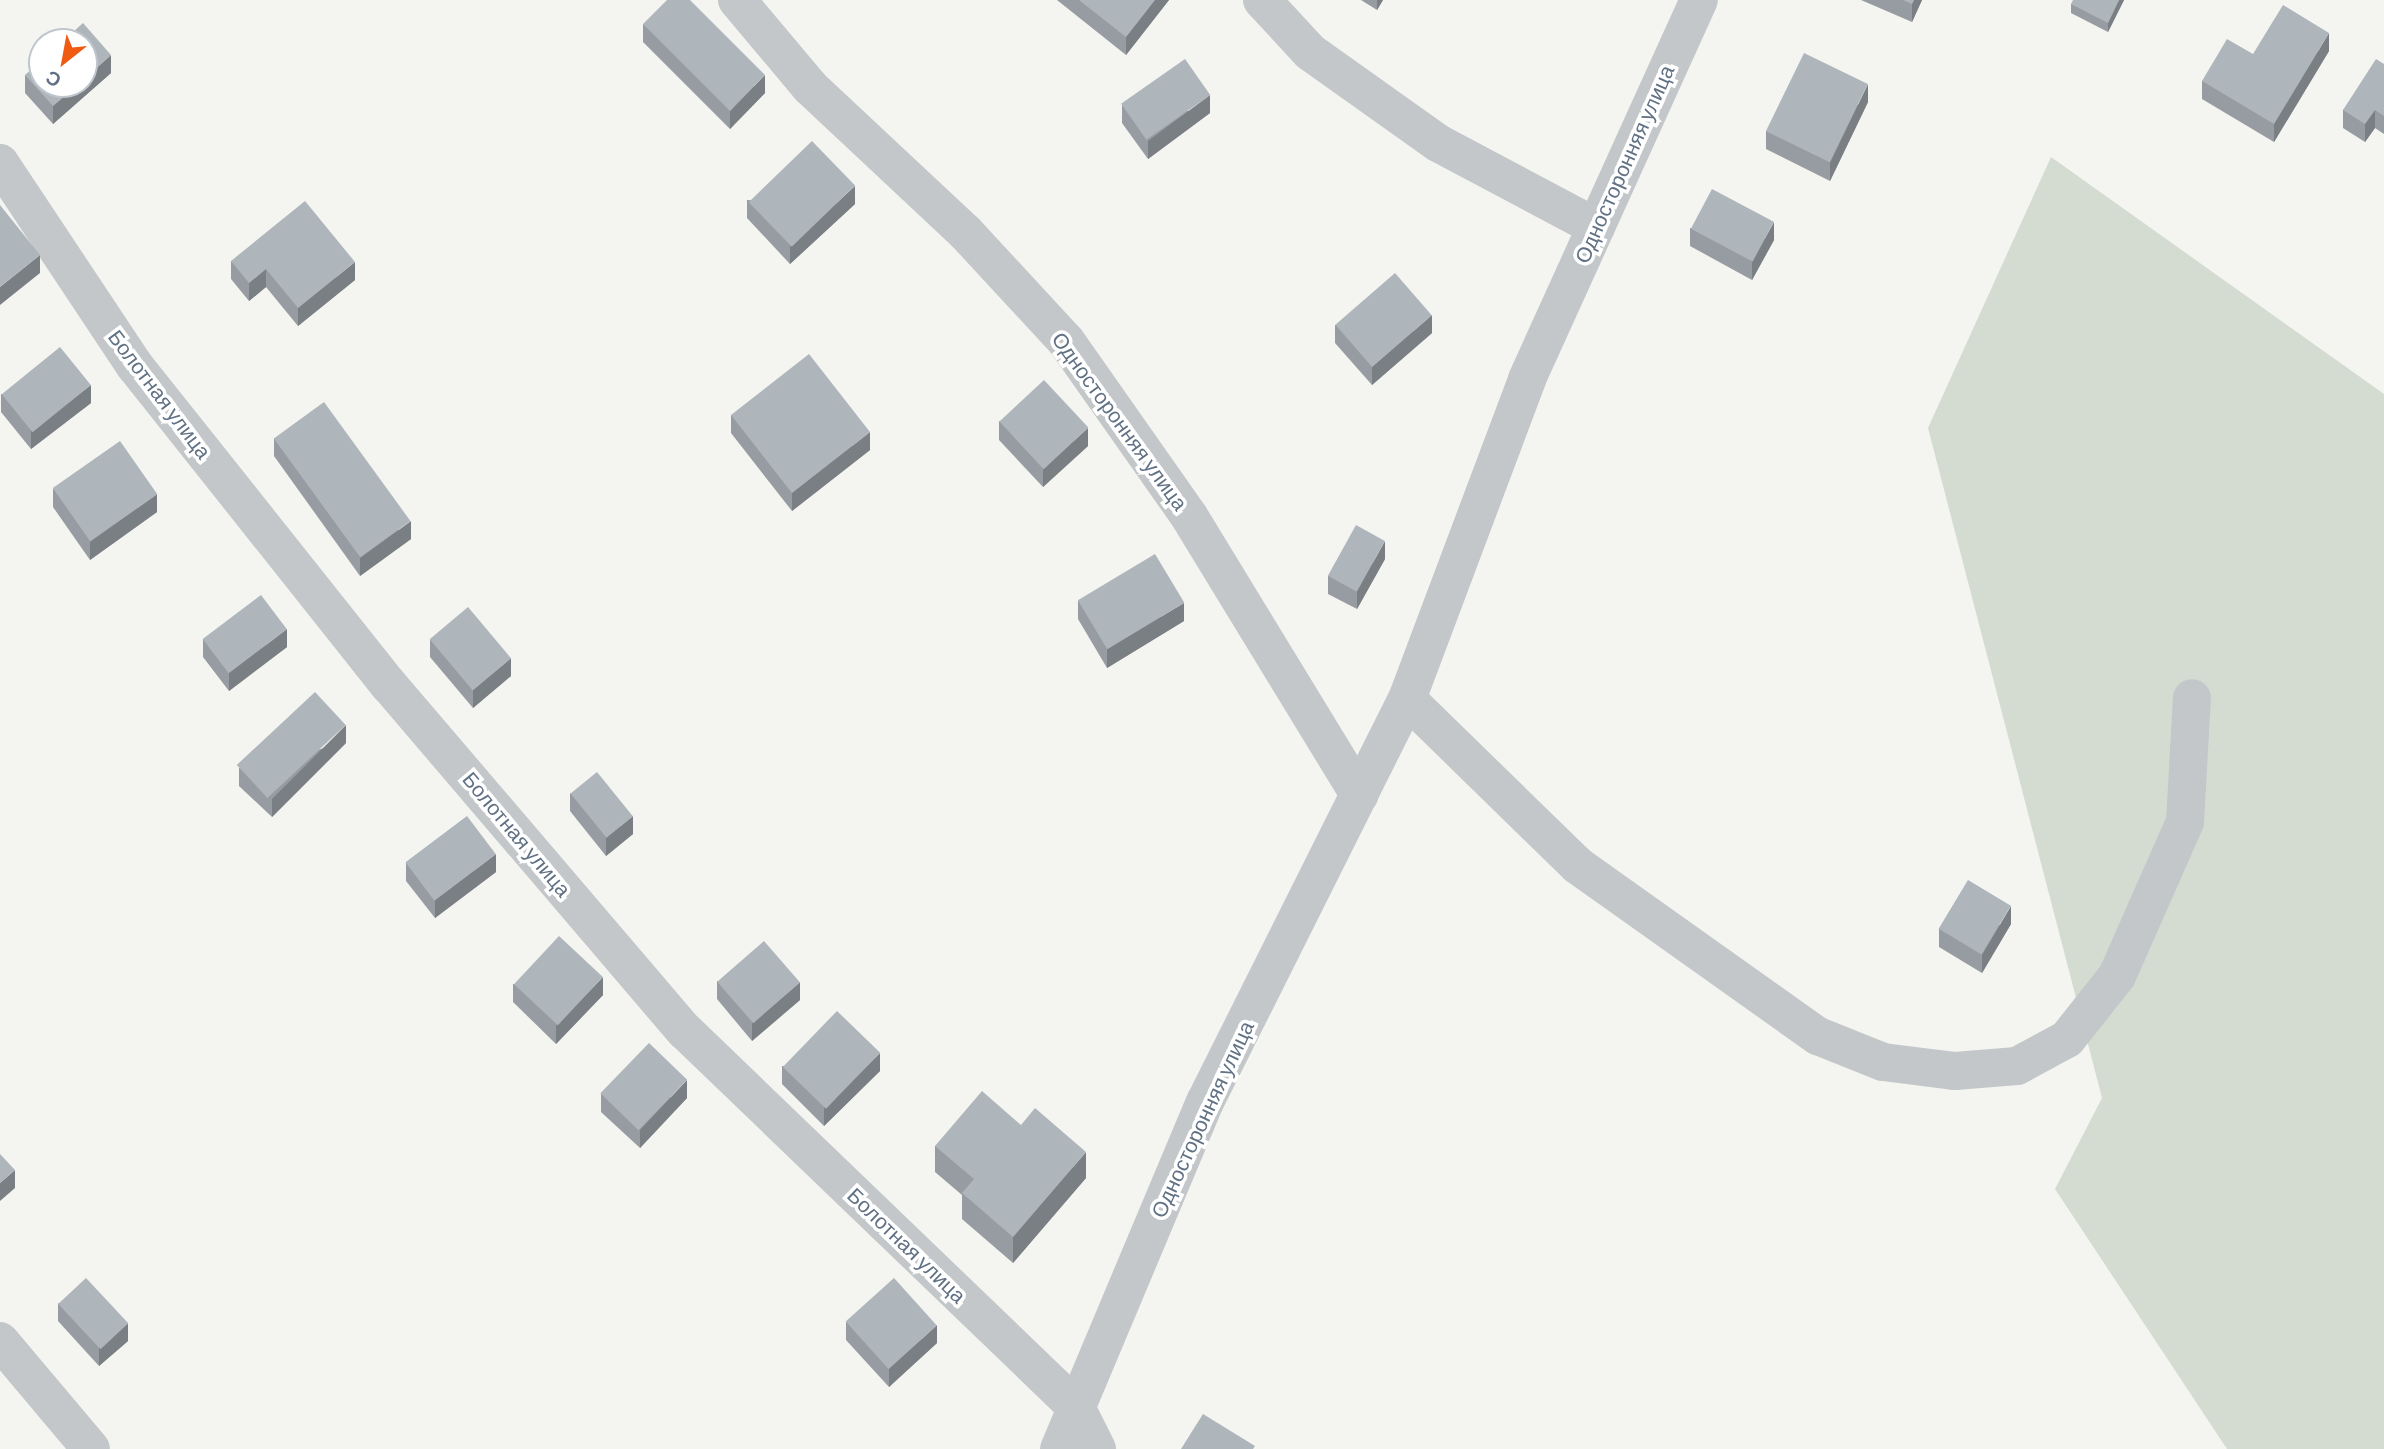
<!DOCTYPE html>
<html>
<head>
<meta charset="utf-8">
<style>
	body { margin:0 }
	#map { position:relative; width:2384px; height:1449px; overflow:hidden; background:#f4f5f0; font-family:Barlow,sans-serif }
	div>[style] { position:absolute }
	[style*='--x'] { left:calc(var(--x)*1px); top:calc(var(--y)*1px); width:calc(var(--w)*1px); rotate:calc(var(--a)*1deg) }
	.green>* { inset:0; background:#d4dcd1 }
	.minor>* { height:38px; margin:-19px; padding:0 19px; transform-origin:19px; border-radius:19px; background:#c3c7ca }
	.wall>* { inset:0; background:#969ca1 }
	.shaded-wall>* { inset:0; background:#7a7f83 }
	.building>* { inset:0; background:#aeb5bb; transform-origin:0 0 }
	span { translate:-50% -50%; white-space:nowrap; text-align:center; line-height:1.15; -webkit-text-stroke:7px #fff; paint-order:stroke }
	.street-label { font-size:21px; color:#617184 }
	.north { position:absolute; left:28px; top:28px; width:70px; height:70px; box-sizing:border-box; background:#fff; border:2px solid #c0c6ce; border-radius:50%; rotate:211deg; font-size:19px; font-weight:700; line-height:28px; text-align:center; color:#617184 }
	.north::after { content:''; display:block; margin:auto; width:24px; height:32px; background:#f05b14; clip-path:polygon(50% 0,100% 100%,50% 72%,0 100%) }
</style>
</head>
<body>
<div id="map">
	<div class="green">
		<i style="clip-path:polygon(2051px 157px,2384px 394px,2384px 1449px,2227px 1449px,2055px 1189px,2102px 1098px,1928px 428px)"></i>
	</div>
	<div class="minor">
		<i style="--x:737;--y:0;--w:114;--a:50"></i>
		<i style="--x:810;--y:87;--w:212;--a:43.1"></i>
		<i style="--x:965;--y:232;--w:149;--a:47.2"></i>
		<i style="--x:1066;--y:341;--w:214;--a:54.9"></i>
		<i style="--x:1189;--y:516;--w:327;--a:58.6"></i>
		<i style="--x:1262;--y:0;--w:71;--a:47.3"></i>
		<i style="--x:1310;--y:52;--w:157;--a:35.4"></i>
		<i style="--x:1438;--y:143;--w:179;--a:28"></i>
		<i style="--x:0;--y:163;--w:244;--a:56.4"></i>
		<i style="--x:135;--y:366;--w:408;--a:51.5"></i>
		<i style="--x:389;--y:685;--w:455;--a:49.5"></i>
		<i style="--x:685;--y:1031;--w:542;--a:43.88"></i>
		<i style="--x:1076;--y:1407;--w:47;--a:63.4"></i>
		<i style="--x:1407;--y:699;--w:238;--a:44.3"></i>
		<i style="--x:1577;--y:865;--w:296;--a:35.4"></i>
		<i style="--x:1818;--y:1036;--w:70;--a:21.8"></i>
		<i style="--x:1883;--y:1062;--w:73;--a:7.1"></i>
		<i style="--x:1955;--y:1071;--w:62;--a:-4.6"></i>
		<i style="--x:2017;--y:1066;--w:57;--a:-28.4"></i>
		<i style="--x:2067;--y:1039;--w:80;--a:-51.6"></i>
		<i style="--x:2117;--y:976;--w:168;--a:-66.2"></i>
		<i style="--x:2185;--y:822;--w:124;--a:-86.8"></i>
		<i style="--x:0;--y:1341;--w:141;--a:49.9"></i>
		<i style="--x:1059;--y:1449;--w:376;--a:-67.2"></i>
		<i style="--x:1205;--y:1102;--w:451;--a:-63.4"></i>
		<i style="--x:1407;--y:699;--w:342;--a:-69.4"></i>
		<i style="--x:1527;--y:379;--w:416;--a:-65.6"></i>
	</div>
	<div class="wall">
		<i style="clip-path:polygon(1057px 0,1169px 0,1126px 55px)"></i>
		<i style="clip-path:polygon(1361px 0,1383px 0,1377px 10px)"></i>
		<i style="clip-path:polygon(1861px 0,1922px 0,1912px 22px)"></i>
		<i style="clip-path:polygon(2124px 0,2108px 32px,2071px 13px,2071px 4px)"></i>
		<i style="clip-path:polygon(643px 24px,765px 93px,730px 129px,643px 42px)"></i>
		<i style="clip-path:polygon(2329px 51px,2274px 142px,2202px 99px,2202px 81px,2253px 54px)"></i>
		<i style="clip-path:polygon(2384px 64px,2384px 134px,2375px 128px,2365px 142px,2343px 128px,2343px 110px)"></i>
		<i style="clip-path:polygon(111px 73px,53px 124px,25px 93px,25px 75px)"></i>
		<i style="clip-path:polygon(1868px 102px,1830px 181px,1766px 149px,1766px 131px)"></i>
		<i style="clip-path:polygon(1122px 105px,1210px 113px,1148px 159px,1122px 123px)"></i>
		<i style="clip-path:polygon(747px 200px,855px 204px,790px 264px,747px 218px)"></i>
		<i style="clip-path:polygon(1690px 228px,1774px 240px,1752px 280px,1690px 246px)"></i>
		<i style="clip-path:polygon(231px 261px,355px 280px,298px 326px,266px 287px,249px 301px,231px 279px)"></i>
		<i style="clip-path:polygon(1335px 325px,1432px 333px,1372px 385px,1335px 343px)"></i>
		<i style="clip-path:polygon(1px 394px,91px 403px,31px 449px,1px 412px)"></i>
		<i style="clip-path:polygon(731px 415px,870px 450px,792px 511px,731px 433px)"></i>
		<i style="clip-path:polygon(999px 421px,1088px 446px,1043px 487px,999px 440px)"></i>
		<i style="clip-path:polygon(274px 438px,411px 539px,360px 576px,274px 456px)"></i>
		<i style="clip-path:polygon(53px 489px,157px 512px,90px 560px,53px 507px)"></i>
		<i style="clip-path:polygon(1385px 559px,1357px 609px,1328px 594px,1328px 576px)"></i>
		<i style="clip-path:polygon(1078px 601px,1184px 621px,1107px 668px,1078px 619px)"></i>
		<i style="clip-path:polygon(203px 639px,287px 647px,229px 691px,203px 657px)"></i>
		<i style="clip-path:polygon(430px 639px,511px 676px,473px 708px,430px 657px)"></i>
		<i style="clip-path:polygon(346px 743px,272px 817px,239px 786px,239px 768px)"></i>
		<i style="clip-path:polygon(570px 793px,633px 834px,606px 856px,570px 811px)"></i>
		<i style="clip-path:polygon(406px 863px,496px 872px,435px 918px,406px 881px)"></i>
		<i style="clip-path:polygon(2011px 924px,1982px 973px,1939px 947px,1939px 929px)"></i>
		<i style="clip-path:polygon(717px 981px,800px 1000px,752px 1041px,717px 999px)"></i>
		<i style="clip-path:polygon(513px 984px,603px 995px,556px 1044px,513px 1002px)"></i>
		<i style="clip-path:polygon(782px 1066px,880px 1071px,824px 1126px,782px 1084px)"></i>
		<i style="clip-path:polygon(601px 1094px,687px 1098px,640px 1148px,601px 1112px)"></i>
		<i style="clip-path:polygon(1021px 1125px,1086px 1178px,1013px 1263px,962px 1219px,962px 1195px,935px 1172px,935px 1146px)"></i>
		<i style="clip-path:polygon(58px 1303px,128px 1341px,99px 1366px,58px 1321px)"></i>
		<i style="clip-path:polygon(846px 1322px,937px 1343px,889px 1387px,846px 1340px)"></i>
	</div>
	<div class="shaded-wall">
		<i style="clip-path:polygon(1155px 0,1169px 0,1126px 55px,1126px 37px)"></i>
		<i style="clip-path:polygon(1377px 0,1383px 0,1377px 10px)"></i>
		<i style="clip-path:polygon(1914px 0,1922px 0,1912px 22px,1912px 4px)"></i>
		<i style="clip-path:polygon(2119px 0,2124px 0,2108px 32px,2108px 23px)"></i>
		<i style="clip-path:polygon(2329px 33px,2329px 51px,2274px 142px,2274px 124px)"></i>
		<i style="clip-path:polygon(111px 55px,111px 73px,53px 124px,53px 106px,79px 84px,84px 84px,84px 79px)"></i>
		<i style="clip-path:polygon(765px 75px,765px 93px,730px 129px,730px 111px)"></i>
		<i style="clip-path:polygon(1868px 84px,1868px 102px,1830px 181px,1830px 163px)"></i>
		<i style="clip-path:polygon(1210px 95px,1210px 113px,1148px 159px,1148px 141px)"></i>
		<i style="clip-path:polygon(2375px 110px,2375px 128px,2365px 142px,2365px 124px)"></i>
		<i style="clip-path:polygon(855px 186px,855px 204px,790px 264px,790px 246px)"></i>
		<i style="clip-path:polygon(1774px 222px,1774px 240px,1752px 280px,1752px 262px)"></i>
		<i style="clip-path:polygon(40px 255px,40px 273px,0 305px,0 287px)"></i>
		<i style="clip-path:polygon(355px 262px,355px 280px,298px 326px,298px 308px)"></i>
		<i style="clip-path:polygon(266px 269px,266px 287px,249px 301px,249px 283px)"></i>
		<i style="clip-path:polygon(1432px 315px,1432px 333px,1372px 385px,1372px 367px)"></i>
		<i style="clip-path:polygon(91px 385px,91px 403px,31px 449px,31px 431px)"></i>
		<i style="clip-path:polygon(1088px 428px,1088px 446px,1043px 487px,1043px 469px)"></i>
		<i style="clip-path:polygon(870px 432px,870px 450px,792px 511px,792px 493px)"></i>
		<i style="clip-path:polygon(157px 494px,157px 512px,90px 560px,90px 542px)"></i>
		<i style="clip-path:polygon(411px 521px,411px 539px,360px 576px,360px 558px)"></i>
		<i style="clip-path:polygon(1385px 541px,1385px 559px,1357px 609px,1357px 591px)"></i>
		<i style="clip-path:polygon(1184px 603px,1184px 621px,1107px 668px,1107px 649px)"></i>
		<i style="clip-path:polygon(287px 629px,287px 647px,229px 691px,229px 673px)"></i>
		<i style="clip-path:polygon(511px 658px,511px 676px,473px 708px,473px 690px)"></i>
		<i style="clip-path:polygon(346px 725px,346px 743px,272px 817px,272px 799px)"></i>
		<i style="clip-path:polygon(633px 816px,633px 834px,606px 856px,606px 838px)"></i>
		<i style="clip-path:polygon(496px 854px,496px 872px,435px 918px,435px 900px)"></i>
		<i style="clip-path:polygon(2011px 906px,2011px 924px,1982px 973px,1982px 955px)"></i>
		<i style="clip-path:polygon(603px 977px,603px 995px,556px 1044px,556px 1026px)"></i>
		<i style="clip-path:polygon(800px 982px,800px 1000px,752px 1041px,752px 1023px)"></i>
		<i style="clip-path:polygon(880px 1053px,880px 1071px,824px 1126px,824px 1108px)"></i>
		<i style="clip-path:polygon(687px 1080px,687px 1098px,640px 1148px,640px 1130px)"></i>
		<i style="clip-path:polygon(1086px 1152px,1086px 1178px,1013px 1263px,1013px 1237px)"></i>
		<i style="clip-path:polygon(15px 1170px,15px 1188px,0 1201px,0 1183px)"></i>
		<i style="clip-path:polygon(128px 1323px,128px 1341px,99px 1366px,99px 1348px)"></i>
		<i style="clip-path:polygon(937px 1325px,937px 1343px,889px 1387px,889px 1369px)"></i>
	</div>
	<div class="building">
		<i style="clip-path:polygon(667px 0,690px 0,765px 75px,730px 111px,643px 24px)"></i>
		<i style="clip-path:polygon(1079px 0,1155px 0,1126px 37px)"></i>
		<i style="clip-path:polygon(1903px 0,1914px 0,1912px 4px)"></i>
		<i style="clip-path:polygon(2073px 0,2119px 0,2108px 23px,2071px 4px)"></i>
		<i style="clip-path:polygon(2283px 5px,2329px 33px,2274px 124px,2202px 81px,2227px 39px,2253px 54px)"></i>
		<i style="clip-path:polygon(83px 23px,111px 55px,84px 79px,84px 42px,62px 42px)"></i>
		<i style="left:1804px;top:53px;width:71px;height:87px;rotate:26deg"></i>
		<i style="left:1185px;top:59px;width:44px;height:78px;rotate:55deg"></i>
		<i style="clip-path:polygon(2376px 59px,2384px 64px,2384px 116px,2375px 110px,2365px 124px,2343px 110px)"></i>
		<i style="clip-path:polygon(42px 60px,42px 84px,79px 84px,53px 106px,25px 75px)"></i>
		<i style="left:812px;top:141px;width:62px;height:88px;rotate:46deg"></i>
		<i style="left:1712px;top:189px;width:70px;height:45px;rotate:28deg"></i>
		<i style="clip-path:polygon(305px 201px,355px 262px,298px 308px,266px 269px,249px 283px,231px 261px)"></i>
		<i style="clip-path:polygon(0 205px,40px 255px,0 287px)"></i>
		<i style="left:1395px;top:273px;width:56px;height:79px;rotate:49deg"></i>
		<i style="left:60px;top:347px;width:49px;height:75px;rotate:51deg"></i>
		<i style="left:809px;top:354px;width:99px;height:99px;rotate:52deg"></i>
		<i style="left:1044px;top:380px;width:65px;height:61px;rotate:47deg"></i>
		<i style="left:324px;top:402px;width:147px;height:62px;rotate:54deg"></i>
		<i style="left:120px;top:441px;width:65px;height:82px;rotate:55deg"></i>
		<i style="left:1356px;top:525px;width:33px;height:58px;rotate:29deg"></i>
		<i style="left:1155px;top:554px;width:57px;height:90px;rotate:59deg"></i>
		<i style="left:261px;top:595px;width:43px;height:73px;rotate:53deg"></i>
		<i style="left:468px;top:607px;width:67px;height:50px;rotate:50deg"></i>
		<i style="left:315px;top:692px;width:45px;height:107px;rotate:47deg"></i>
		<i style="left:597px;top:772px;width:57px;height:34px;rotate:51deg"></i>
		<i style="left:467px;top:816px;width:48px;height:77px;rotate:53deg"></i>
		<i style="left:1968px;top:880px;width:50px;height:57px;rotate:31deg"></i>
		<i style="left:559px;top:936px;width:60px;height:66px;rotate:43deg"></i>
		<i style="left:764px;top:941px;width:55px;height:62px;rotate:49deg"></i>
		<i style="left:837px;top:1011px;width:60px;height:78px;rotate:44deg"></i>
		<i style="left:649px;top:1043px;width:53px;height:70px;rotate:44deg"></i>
		<i style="clip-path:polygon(982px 1091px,1021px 1125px,1035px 1108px,1086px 1152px,1013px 1237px,962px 1193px,974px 1179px,935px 1146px)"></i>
		<i style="clip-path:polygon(0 1154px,15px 1170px,0 1183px)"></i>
		<i style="left:86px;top:1278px;width:62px;height:38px;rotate:47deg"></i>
		<i style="left:894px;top:1278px;width:64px;height:65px;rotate:48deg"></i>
		<i style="clip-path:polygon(1203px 1414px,1255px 1446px,1253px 1449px,1181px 1449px)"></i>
	</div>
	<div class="street-label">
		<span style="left:1624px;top:164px;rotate:-66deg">Односторонняя улица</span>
		<span style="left:160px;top:394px;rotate:53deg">Болотная улица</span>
		<span style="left:1120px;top:421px;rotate:54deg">Односторонняя улица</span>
		<span style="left:517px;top:834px;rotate:50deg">Болотная улица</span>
		<span style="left:1202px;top:1119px;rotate:-65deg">Односторонняя улица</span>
		<span style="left:907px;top:1245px;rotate:44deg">Болотная улица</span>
	</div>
	<div class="north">С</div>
</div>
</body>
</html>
